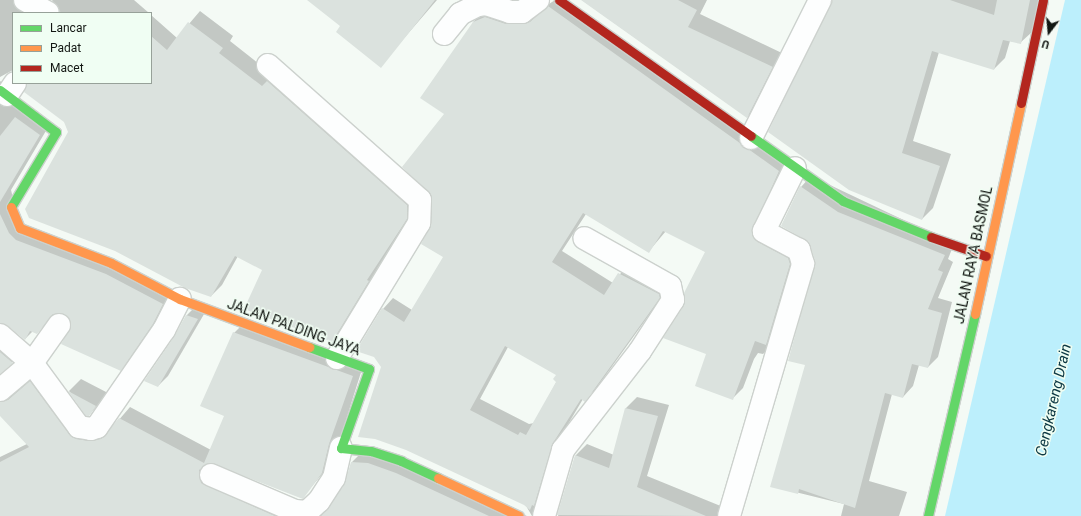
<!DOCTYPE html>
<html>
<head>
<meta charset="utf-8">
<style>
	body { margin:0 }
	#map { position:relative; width:1081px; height:516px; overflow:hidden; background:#f4faf5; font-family:Roboto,sans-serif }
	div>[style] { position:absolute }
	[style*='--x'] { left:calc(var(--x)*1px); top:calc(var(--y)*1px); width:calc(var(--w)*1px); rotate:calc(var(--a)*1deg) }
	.water>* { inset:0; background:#bceffc }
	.shadow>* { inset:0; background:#0003 }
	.building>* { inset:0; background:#dbe2de }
	.roads { filter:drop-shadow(1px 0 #ccd1cd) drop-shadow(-1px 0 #ccd1cd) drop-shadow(0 1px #ccd1cd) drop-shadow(0 -1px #ccd1cd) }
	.street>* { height:22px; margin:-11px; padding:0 11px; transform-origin:11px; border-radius:11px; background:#fdfefe }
	.fast>* { height:9px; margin:-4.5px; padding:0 4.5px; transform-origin:4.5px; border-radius:4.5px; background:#63d668 }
	.slow>* { height:9px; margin:-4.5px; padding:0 4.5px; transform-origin:4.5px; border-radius:4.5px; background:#ff974d }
	.jam>* { height:9px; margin:-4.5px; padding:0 4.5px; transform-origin:4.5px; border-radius:4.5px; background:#b3261e }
	span { translate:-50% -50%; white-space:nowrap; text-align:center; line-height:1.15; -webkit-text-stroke:3px #f0fef3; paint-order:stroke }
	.street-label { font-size:14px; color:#121612 }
	.water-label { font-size:15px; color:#0d3944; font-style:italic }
	.legend { position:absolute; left:12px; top:12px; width:140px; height:72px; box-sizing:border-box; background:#f0fef3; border:1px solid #97a199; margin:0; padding:5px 7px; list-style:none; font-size:12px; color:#121612 }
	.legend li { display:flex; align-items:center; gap:8px; height:20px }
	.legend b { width:20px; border:1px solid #97a199 }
	.north { position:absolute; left:1029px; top:12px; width:40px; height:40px; -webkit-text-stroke:3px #f0fef3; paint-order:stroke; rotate:196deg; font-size:11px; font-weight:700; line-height:16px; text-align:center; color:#121612 }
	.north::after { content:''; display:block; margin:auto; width:14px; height:18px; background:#121612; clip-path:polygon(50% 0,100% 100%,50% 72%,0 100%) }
</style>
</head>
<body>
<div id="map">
	<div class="water">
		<i style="clip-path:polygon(1065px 0,1081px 0,1081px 516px,945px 516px)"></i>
	</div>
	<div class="shadow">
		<i style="clip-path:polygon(0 0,32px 0,53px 13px,13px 13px,13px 70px,0 77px)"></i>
		<i style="clip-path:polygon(52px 0,134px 0,149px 13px,61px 13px)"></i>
		<i style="clip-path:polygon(309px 0,437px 0,380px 66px,342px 26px)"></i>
		<i style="clip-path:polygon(evenodd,555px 0,790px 160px,762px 221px,799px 248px,774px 343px,763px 354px,758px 353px,754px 359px,743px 388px,732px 399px,684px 307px,706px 252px,666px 231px,649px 251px,586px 214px,562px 251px,613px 283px,629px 263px,670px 286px,595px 390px,583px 399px,564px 431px,542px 501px,553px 516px,532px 516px,525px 504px,382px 367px,383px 309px,393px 298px,412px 310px,445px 257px,432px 224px,445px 114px,473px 22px,485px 11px,534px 14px,555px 0,508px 347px,557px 374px,557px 381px,534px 423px,529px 424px,480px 399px,508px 347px)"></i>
		<i style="clip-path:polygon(582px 0,707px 0,700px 14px,784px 54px,759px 104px,747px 117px)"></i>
		<i style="clip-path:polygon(832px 0,1039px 0,1032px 32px,1020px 43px,1010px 41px,1005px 58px,994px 69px,939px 52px,913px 141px,951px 154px,933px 208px,922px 219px)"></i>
		<i style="clip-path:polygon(200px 11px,233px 36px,230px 41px,273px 75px,417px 207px,377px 269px,379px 270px,343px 330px,332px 341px,263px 269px,238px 256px,222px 285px,211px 296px,70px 132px,64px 121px,28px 83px,151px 83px,151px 15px,177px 38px)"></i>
		<i style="clip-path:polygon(0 81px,50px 124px,11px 190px,19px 222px,174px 293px,132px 358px,120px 370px,72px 327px,67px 314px,55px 313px,37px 333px,33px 331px,25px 339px,8px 324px,0 323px)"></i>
		<i style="clip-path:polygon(811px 176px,954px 244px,948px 259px,953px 262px,938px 298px,952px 302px,938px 357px,928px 367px,919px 365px,913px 386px,903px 397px,892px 394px,869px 481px,907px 492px,899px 516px,841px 516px,844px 504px,771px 486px,807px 365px,816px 261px,809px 241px,782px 225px,801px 187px)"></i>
		<i style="clip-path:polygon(197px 305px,207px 309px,168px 376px,158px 386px,175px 338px,187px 315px)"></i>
		<i style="clip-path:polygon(245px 322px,363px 366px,333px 461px,302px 498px,210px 461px,209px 466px,302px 512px,323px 513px,331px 506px,345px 485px,352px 462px,363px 451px,527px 516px,0 516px,0 457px,27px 444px,0 403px,9px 391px,20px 389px,41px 371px,80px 424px,101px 431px,111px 429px,130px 407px,211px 450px,226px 416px,234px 333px)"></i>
		<i style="clip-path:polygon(0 329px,23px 351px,0 373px)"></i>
		<i style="clip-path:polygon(81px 379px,108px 393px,89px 415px,69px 391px)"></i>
		<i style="clip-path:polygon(637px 397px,669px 405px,647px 476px,728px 509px,735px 516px,558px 516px,576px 455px,587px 444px,614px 455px,626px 408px)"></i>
	</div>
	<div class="building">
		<i style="clip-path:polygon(307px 0,435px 0,381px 68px,336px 32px,340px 26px)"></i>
		<i style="clip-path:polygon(581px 0,678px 0,697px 10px,688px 27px,773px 67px,747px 118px)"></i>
		<i style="clip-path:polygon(832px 0,950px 0,994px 15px,997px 0,1030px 0,1021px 44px,1003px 40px,994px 70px,932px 51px,902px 153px,940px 166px,922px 220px,849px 190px,768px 132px)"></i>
		<i style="clip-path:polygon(evenodd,548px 6px,779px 171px,752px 232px,758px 242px,788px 258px,790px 264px,766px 345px,755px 341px,733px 400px,695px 386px,706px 354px,663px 338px,683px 307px,684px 293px,705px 252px,663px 231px,649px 253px,583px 213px,552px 262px,604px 295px,618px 273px,659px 294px,660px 298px,585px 402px,581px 399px,553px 443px,534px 506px,532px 505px,530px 510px,524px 505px,406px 450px,375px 439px,358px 437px,381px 367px,374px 357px,356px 351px,382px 308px,404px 322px,443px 257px,421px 244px,431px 224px,431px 195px,402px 167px,444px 114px,420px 98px,473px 22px,485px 17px,506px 24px,522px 24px,530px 22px,548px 6px,505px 346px,556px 375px,553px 379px,556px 382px,526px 435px,520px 432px,518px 435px,470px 410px,505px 346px)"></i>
		<i style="clip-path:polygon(188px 22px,223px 48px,219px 53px,262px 86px,267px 81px,407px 205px,407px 219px,367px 280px,369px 281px,332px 342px,244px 309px,262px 270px,235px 256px,211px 297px,185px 288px,115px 251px,29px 218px,25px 209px,68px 132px,64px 122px,24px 92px,27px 83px,151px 83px,151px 36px,167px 50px)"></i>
		<i style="clip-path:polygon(15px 117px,40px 135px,0 202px,0 136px)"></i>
		<i style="clip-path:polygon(800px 186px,838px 212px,945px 255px,938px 270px,943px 272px,928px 309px,942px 313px,928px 368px,912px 364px,903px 398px,885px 393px,855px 508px,799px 489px,798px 494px,770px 487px,805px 365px,788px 361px,815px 261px,809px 242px,781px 226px)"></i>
		<i style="clip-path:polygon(0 214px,9px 233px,16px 240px,106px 274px,163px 304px,153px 324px,121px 371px,61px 344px,71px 327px,66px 315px,53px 314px,37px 334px,30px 331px,25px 340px,8px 326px,0 323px)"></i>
		<i style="clip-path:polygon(186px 315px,198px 319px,158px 387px,144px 381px,174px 337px)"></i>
		<i style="clip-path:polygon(233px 332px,353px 376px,329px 444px,322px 473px,303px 499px,210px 463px,199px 470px,201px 483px,275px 516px,0 516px,0 462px,29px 447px,0 416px,0 402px,8px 400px,30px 381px,69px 434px,76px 439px,89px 441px,101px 439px,119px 418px,204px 463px,224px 416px,200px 406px)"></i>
		<i style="clip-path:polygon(0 352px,13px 363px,0 374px)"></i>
		<i style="clip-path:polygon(68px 391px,96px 406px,89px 416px,86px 416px)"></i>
		<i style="clip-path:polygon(625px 408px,658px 416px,637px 487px,706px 516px,557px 515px,575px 455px,609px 468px)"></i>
		<i style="clip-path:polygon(351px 462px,368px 463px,396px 473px,489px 516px,321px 516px,344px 485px)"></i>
	</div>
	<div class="roads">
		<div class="street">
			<i style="--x:25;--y:0;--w:26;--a:29"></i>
			<i style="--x:444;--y:34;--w:26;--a:-51"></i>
			<i style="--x:460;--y:14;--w:20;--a:-27"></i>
			<i style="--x:478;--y:5;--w:8;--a:-7"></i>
			<i style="--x:486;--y:4;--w:25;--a:18"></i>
			<i style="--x:510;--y:12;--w:12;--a:0"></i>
			<i style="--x:522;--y:12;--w:20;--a:-37"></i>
			<i style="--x:268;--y:65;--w:203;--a:41.6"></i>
			<i style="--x:420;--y:200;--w:23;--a:92"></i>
			<i style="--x:419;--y:223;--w:158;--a:121.3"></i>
			<i style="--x:7;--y:95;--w:14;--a:-56"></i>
			<i style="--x:751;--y:138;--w:154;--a:-63.4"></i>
			<i style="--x:59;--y:325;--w:47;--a:125.4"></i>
			<i style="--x:32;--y:363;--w:79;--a:53.7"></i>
			<i style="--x:79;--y:427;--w:12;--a:9"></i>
			<i style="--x:91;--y:429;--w:6;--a:-18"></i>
			<i style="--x:97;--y:427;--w:118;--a:-55.4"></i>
			<i style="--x:164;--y:330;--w:35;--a:-63"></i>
			<i style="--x:0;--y:335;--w:43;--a:41.2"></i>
			<i style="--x:32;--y:363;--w:42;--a:139.8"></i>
			<i style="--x:211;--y:475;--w:91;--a:23.2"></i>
			<i style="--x:295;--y:511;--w:12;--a:5"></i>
			<i style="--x:307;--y:512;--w:16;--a:-43"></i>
			<i style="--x:319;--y:501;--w:27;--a:-57"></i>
			<i style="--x:334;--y:478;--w:31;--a:-77"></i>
			<i style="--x:544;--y:516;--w:69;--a:-73.9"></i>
			<i style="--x:563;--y:450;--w:125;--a:-52.1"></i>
			<i style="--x:640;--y:351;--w:61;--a:-57.1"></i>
			<i style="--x:673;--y:300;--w:14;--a:-102"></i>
			<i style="--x:670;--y:286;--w:98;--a:-150.8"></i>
			<i style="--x:729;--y:516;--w:263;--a:-73.6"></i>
			<i style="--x:803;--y:264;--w:15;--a:-106"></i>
			<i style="--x:799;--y:250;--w:40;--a:-152"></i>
			<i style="--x:764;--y:231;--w:70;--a:-63.8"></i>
		</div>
		<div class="fast">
			<i style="--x:0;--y:90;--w:70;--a:36.9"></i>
			<i style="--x:56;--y:132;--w:87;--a:121"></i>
			<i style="--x:751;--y:136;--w:113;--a:35.2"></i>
			<i style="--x:843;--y:201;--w:95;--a:22.2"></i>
			<i style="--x:309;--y:347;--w:64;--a:20.1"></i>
			<i style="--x:369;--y:369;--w:84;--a:109.5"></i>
			<i style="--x:341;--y:448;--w:30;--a:6"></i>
			<i style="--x:371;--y:451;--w:32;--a:18"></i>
			<i style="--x:401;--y:461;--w:41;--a:24.7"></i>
			<i style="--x:928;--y:516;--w:207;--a:-76.9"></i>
		</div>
		<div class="slow">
			<i style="--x:11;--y:207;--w:23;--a:67"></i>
			<i style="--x:20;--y:228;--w:97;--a:21"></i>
			<i style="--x:111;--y:263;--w:78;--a:27.6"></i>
			<i style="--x:180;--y:299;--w:138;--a:20.4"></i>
			<i style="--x:975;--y:314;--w:216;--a:-77.7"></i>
			<i style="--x:438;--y:478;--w:89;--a:25.1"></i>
		</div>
		<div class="jam">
			<i style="--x:559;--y:0;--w:235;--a:35.3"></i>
			<i style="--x:1021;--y:103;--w:105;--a:-77.9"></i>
			<i style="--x:931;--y:237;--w:58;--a:19.1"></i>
		</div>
	</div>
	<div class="street-label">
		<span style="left:973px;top:255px;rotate:-78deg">JALAN RAYA BASMOL</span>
		<span style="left:294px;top:327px;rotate:20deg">JALAN PALDING JAYA</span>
	</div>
	<div class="water-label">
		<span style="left:1054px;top:400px;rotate:-77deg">Cengkareng Drain</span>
	</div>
	<ul class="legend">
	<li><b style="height:5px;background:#63d668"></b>Lancar</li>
	<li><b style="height:5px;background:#ff974d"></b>Padat</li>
	<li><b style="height:5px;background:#b3261e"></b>Macet</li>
	</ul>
	<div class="north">U</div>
</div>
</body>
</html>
